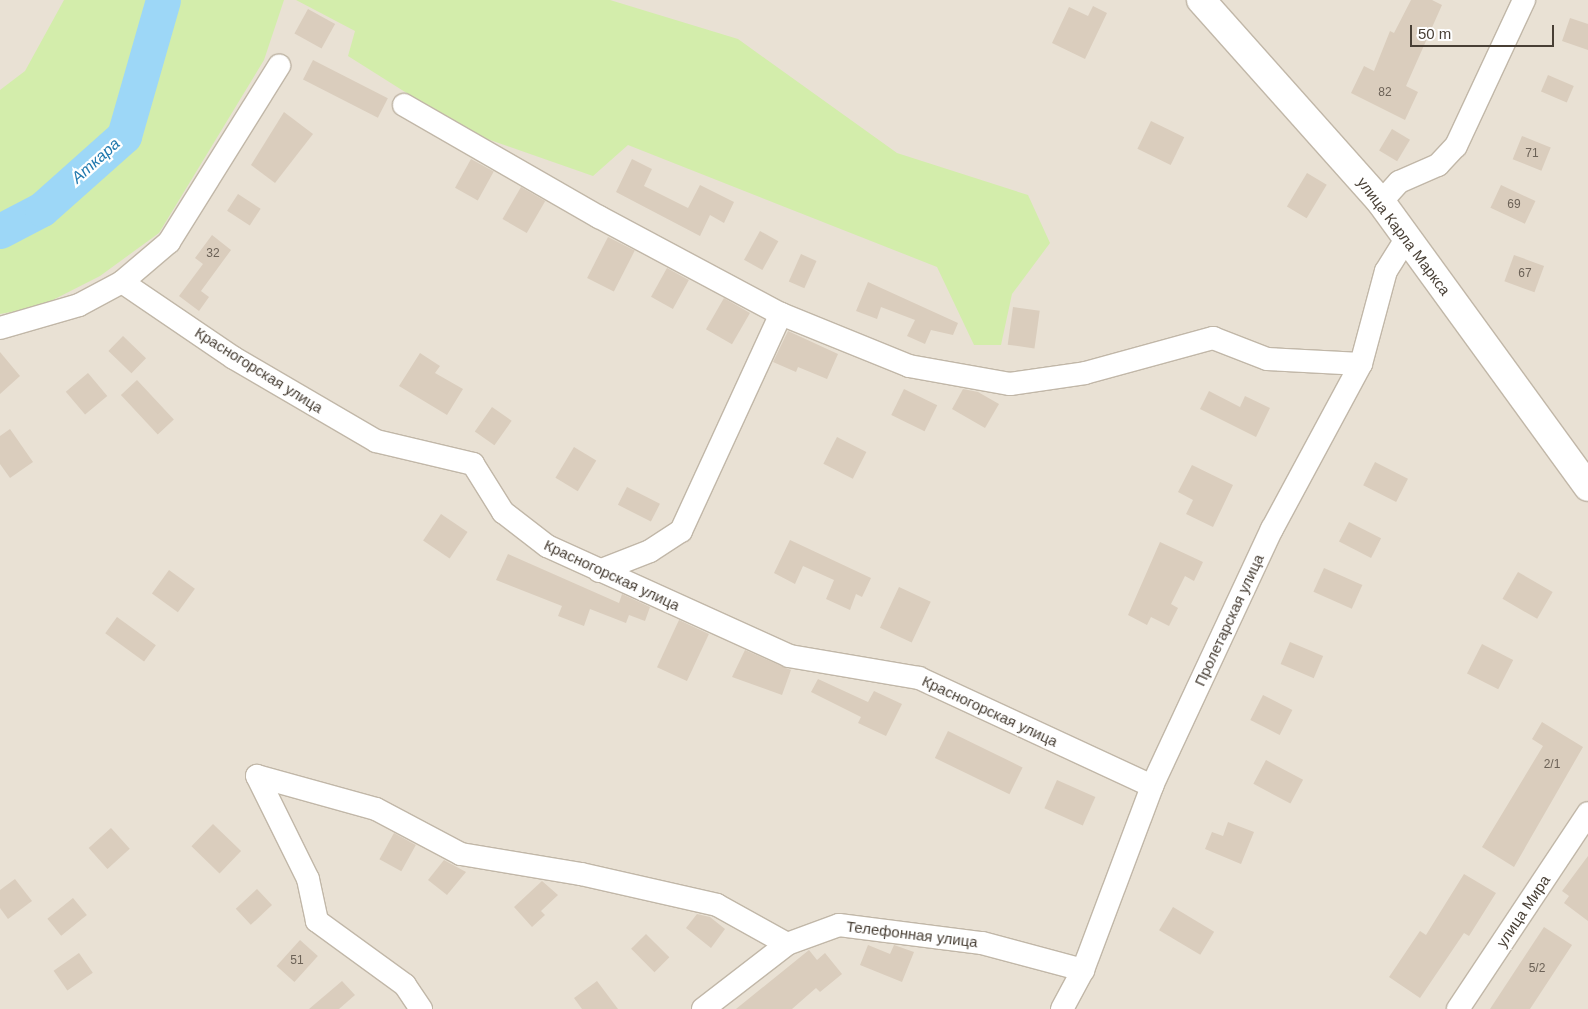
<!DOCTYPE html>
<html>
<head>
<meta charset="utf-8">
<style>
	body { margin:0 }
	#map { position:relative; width:1588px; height:1009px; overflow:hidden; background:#f5efe6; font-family:Helvetica,sans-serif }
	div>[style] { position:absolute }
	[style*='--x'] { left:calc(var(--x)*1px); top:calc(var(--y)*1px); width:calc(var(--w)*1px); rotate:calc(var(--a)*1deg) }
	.residential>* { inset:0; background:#e9e1d4; transform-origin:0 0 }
	.green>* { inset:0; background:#d3edab }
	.river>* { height:35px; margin:-17.5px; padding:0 17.5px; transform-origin:17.5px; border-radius:17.5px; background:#9dd7f7 }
	.building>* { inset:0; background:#dacdbd; transform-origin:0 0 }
	.roads { filter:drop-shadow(1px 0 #c1b7a8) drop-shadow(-1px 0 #c1b7a8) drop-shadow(0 1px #c1b7a8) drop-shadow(0 -1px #c1b7a8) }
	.minor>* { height:22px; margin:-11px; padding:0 11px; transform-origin:11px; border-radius:11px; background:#fff }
	.tertiary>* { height:28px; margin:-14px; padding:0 14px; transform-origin:14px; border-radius:14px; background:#fff }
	span { translate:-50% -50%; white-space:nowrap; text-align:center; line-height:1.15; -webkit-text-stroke:4.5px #fff; paint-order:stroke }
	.number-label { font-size:12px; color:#6c6257 }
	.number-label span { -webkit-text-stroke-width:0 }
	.street-label { font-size:15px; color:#483f35 }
	.water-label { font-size:16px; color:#2179ae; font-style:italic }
	.scale { position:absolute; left:1410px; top:25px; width:144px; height:22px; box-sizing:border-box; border:2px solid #483f35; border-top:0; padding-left:6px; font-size:15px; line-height:18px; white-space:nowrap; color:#483f35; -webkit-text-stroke:4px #fff; paint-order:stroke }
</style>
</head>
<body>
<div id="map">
	<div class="residential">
		<i style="left:0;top:0;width:1588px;height:1009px"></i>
	</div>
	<div class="green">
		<i style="clip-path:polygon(64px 0,284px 0,264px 60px,159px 233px,100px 276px,39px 307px,0 314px,0 90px,25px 71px)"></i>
		<i style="clip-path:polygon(296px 0,610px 0,738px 39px,897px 153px,1028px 195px,1050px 243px,1012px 294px,1001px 345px,974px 345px,937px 267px,628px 145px,593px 176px,470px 133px,348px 56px,355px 31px)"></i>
	</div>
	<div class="river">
		<i style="--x:0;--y:231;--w:47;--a:-27.6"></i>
		<i style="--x:42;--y:209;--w:110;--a:-41.7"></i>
		<i style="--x:124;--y:136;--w:141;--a:-74"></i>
	</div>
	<div class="building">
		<i style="clip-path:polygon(1411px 0,1432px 0,1442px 5px,1406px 86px,1418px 92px,1405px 120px,1351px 93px,1364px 66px,1374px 71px,1390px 31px,1394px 33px)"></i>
		<i style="clip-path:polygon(1093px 6px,1107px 13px,1085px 59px,1052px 43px,1069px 7px,1088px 16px)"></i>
		<i style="left:308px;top:9px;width:31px;height:28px;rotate:29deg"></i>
		<i style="clip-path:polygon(1570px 18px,1588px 24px,1588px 50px,1562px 41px)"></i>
		<i style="left:313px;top:60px;width:84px;height:22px;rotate:27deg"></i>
		<i style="left:1548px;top:75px;width:28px;height:18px;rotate:23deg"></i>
		<i style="clip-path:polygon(284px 112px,313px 134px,275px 183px,251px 165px)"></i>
		<i style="left:1151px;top:121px;width:37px;height:31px;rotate:26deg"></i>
		<i style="left:1392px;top:129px;width:21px;height:25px;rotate:31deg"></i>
		<i style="left:1522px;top:136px;width:31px;height:25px;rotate:22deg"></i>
		<i style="left:471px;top:159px;width:26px;height:33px;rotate:29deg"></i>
		<i style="clip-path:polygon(632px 159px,652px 169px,644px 186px,688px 208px,700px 185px,734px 202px,724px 223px,710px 215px,700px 236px,616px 192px)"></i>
		<i style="left:1307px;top:173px;width:23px;height:39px;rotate:31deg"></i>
		<i style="left:1501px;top:185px;width:38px;height:25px;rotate:25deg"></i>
		<i style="left:521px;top:187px;width:28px;height:37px;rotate:30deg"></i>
		<i style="left:238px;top:194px;width:27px;height:20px;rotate:33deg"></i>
		<i style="left:760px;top:231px;width:21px;height:33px;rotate:29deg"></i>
		<i style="clip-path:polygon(212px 235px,231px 250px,201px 291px,209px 297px,199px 311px,179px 296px,203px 264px,195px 258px)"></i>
		<i style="left:608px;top:237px;width:30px;height:46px;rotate:27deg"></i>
		<i style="left:801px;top:254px;width:17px;height:30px;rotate:24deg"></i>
		<i style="left:1514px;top:255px;width:32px;height:28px;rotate:20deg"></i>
		<i style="left:667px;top:268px;width:25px;height:33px;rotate:29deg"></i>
		<i style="clip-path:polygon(868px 282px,958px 323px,953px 335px,931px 330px,925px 344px,907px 336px,915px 320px,881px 307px,877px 319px,856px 311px)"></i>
		<i style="left:724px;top:298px;width:30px;height:36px;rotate:30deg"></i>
		<i style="left:1013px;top:307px;width:27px;height:38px;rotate:8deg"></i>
		<i style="clip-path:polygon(788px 331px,838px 354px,827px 379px,798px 367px,796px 372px,773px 362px)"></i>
		<i style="left:123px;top:336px;width:32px;height:21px;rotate:44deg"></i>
		<i style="clip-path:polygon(0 352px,20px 376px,0 394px)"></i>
		<i style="clip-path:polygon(420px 353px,440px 366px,435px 373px,463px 389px,447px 415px,399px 386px)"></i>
		<i style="left:88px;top:373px;width:30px;height:29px;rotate:50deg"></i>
		<i style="left:137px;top:380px;width:54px;height:22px;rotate:47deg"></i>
		<i style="left:904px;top:389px;width:37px;height:29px;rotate:26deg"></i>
		<i style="clip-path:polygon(963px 389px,978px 392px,999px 404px,985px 428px,952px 409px)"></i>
		<i style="clip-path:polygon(1209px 391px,1240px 407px,1245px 396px,1270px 408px,1256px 437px,1200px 409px)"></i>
		<i style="left:492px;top:407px;width:24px;height:30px;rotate:35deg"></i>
		<i style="clip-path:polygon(10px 429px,33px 462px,10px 478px,0 464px,0 436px)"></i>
		<i style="left:837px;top:437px;width:33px;height:30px;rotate:27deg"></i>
		<i style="left:574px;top:447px;width:26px;height:36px;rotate:31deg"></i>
		<i style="left:1375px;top:462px;width:37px;height:26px;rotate:27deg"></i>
		<i style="clip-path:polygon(1192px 465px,1233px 485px,1213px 527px,1186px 514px,1193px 500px,1178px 492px)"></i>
		<i style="left:627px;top:487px;width:37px;height:20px;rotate:27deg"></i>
		<i style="left:441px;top:514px;width:32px;height:32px;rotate:34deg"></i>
		<i style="left:1349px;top:522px;width:36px;height:22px;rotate:27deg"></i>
		<i style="clip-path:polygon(790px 540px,871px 578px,862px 597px,856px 594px,850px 610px,826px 599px,834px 580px,803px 566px,795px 584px,774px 573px)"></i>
		<i style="clip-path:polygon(1160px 542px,1203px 562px,1194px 581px,1185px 576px,1171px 604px,1178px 608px,1169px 626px,1151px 617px,1147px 625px,1128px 615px)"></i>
		<i style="clip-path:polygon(508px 554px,619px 603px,622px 594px,650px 607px,645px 621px,629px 615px,626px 623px,590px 609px,584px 626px,558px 616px,562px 606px,496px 580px)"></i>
		<i style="left:1324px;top:568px;width:42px;height:26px;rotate:24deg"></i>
		<i style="left:169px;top:570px;width:32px;height:29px;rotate:36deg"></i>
		<i style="left:1518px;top:572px;width:40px;height:31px;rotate:30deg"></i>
		<i style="left:899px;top:587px;width:35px;height:45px;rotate:25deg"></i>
		<i style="left:117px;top:617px;width:48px;height:20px;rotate:36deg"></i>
		<i style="left:679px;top:620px;width:33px;height:52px;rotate:25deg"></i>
		<i style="left:1290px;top:642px;width:36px;height:24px;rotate:23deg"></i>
		<i style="left:1482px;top:644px;width:35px;height:33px;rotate:27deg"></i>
		<i style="clip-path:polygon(745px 650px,791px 670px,782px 695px,732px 677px)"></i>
		<i style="clip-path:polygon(818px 679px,868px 702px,874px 691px,902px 704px,886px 736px,858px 723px,861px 717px,811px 692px)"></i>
		<i style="left:1263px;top:695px;width:33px;height:28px;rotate:27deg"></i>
		<i style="clip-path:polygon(1542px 722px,1583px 747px,1514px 867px,1482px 847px,1543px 746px,1532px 739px)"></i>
		<i style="left:948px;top:731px;width:83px;height:30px;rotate:26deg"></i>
		<i style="left:1266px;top:760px;width:42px;height:27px;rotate:28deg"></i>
		<i style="left:1057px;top:780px;width:42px;height:31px;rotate:24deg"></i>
		<i style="clip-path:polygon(1228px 822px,1254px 832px,1241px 864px,1205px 849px,1212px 832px,1223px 836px)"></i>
		<i style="left:213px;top:824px;width:39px;height:31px;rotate:44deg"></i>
		<i style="left:111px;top:828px;width:28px;height:30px;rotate:48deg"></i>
		<i style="left:394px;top:833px;width:25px;height:30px;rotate:29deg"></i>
		<i style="clip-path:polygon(1588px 856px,1588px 921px,1564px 903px,1569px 896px,1562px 891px)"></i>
		<i style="clip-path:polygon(444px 860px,466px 872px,447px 895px,428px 880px)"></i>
		<i style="clip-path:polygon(1464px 874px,1496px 893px,1469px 936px,1464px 933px,1420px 998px,1389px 977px,1420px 931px,1426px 935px)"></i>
		<i style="clip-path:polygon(15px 879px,32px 901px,8px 919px,0 908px,0 890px)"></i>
		<i style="clip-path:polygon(542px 881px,558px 895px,541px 911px,545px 915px,532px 927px,514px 907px)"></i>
		<i style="left:257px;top:889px;width:22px;height:29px;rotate:47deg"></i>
		<i style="left:73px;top:898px;width:22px;height:33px;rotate:51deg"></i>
		<i style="left:1173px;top:907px;width:48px;height:27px;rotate:31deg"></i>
		<i style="clip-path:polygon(697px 914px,710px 917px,725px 929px,711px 948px,686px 928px)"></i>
		<i style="clip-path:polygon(1544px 927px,1572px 945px,1530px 1009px,1490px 1009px)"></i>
		<i style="left:646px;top:934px;width:33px;height:21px;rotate:45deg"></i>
		<i style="left:300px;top:940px;width:24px;height:35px;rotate:42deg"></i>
		<i style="clip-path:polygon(868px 945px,890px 954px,894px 945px,914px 952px,902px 982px,860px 965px)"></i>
		<i style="clip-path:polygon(809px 950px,817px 960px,825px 953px,842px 974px,820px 992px,816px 988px,792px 1009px,736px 1009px)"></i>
		<i style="left:79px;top:953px;width:24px;height:31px;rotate:55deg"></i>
		<i style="clip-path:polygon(342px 981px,355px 995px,339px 1009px,309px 1009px)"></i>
		<i style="clip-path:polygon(597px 981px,618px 1009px,582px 1009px,574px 998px)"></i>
	</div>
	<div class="roads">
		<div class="minor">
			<i style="--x:404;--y:105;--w:225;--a:29.9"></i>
			<i style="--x:599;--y:217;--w:206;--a:28.1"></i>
			<i style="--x:781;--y:314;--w:138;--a:22.1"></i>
			<i style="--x:909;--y:366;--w:103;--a:10.1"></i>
			<i style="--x:1010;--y:384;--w:76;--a:-8.3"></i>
			<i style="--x:1085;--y:373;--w:133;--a:-15.3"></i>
			<i style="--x:1213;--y:338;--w:58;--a:21.3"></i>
			<i style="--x:1267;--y:359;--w:94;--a:3"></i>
			<i style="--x:1381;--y:202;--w:27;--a:-48"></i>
			<i style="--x:1399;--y:182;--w:43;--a:-23.6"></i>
			<i style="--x:1438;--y:165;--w:26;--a:-47"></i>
			<i style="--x:1456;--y:146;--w:161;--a:-65"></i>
			<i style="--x:122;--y:282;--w:135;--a:34.2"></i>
			<i style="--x:234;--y:358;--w:164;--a:30.3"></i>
			<i style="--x:376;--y:441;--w:100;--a:13.3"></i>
			<i style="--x:473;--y:464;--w:57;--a:58"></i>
			<i style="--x:503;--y:512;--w:56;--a:37.7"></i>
			<i style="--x:547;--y:546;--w:266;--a:24.4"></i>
			<i style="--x:789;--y:656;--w:132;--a:9.6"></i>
			<i style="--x:919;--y:678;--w:257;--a:24.9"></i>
			<i style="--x:0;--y:328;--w:82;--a:-16.2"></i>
			<i style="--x:79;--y:305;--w:49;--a:-28.1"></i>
			<i style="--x:122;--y:282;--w:62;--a:-40.4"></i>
			<i style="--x:169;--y:242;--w:208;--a:-58"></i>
			<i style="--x:599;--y:571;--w:55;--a:-21.4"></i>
			<i style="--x:650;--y:551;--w:37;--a:-33"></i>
			<i style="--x:681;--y:531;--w:239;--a:-65.3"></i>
			<i style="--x:421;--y:1009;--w:29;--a:-124"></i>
			<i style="--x:405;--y:985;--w:109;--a:-144"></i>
			<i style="--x:317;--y:921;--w:43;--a:-102.1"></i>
			<i style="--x:308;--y:879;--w:115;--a:-116.3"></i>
			<i style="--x:257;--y:776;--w:123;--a:15.5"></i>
			<i style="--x:376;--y:809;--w:96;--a:27.9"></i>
			<i style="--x:461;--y:854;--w:122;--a:9.5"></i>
			<i style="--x:581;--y:874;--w:139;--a:12.8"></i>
			<i style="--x:717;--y:905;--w:80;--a:29.1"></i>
			<i style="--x:703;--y:1009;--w:106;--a:-37.7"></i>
			<i style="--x:787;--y:944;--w:55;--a:-20.1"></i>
			<i style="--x:839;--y:925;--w:144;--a:7.2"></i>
			<i style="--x:982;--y:943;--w:105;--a:15"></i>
			<i style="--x:1062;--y:1009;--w:44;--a:-61.7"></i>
			<i style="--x:1083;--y:970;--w:197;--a:-69.4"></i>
			<i style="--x:1152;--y:786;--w:284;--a:-65"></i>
			<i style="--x:1272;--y:529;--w:187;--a:-61.7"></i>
			<i style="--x:1361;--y:364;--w:96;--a:-75"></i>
			<i style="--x:1386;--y:271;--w:40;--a:-58"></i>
			<i style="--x:1458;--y:1009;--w:235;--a:-56.4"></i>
		</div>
		<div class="tertiary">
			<i style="--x:1201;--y:0;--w:271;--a:48.3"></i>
			<i style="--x:1381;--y:202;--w:352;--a:54"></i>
		</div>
	</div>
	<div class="number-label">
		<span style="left:1385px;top:93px">82</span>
		<span style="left:1532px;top:154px">71</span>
		<span style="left:1514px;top:205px">69</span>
		<span style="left:213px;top:254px">32</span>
		<span style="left:1525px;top:274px">67</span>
		<span style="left:1552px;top:765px">2/1</span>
		<span style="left:297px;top:961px">51</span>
		<span style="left:1537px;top:969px">5/2</span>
	</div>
	<div class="street-label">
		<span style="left:1404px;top:236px;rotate:53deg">улица Карла Маркса</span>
		<span style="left:259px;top:370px;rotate:32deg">Красногорская улица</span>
		<span style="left:612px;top:575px;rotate:25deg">Красногорская улица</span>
		<span style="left:1229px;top:620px;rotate:-65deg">Пролетарская улица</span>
		<span style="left:990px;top:711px;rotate:25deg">Красногорская улица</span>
		<span style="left:1523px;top:911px;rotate:-56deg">улица Мира</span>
		<span style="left:912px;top:934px;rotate:7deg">Телефонная улица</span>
	</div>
	<div class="water-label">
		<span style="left:96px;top:161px;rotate:-42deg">Аткара</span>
	</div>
	<div class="scale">50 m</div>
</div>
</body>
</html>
